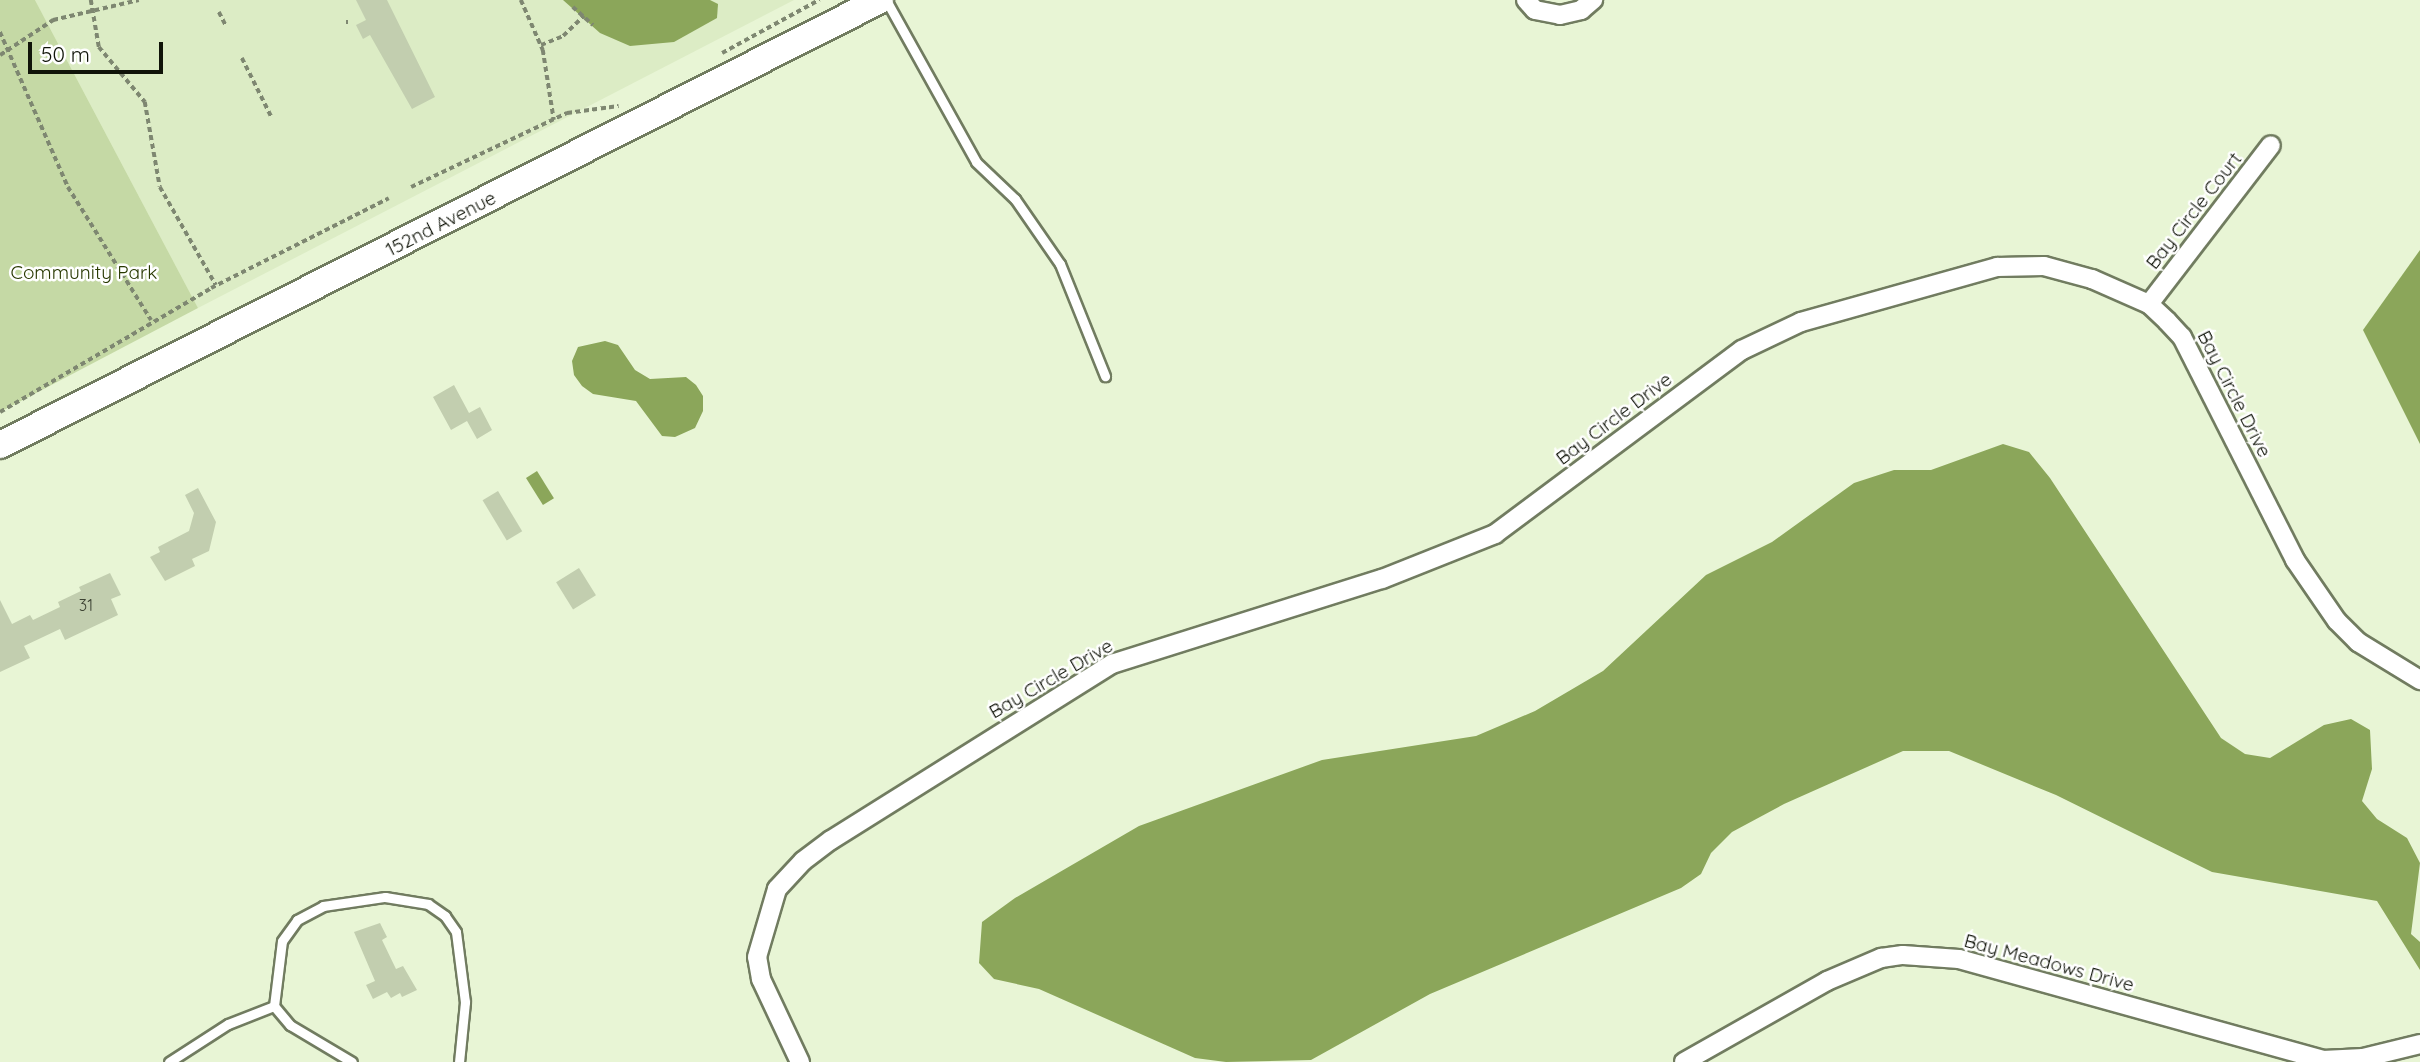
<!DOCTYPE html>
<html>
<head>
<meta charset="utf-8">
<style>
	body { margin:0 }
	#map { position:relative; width:2420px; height:1062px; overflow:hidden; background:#e8f5d5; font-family:Quicksand,sans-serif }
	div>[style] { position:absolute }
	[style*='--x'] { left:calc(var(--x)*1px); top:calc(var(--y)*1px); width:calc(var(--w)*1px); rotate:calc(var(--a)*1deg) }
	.built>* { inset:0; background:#dcecc5 }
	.green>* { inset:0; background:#c5d9a5 }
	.water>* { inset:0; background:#8ba65a; transform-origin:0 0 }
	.building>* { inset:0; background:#c2ceaf; transform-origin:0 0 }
	.path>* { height:3.5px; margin-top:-1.75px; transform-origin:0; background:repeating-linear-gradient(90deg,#7e8771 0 5px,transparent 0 8.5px) }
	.roads { filter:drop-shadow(2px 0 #717c60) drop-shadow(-2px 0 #717c60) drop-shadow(0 2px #717c60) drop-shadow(0 -2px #717c60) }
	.lane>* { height:9px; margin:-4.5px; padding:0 4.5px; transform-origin:4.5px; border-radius:4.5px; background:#fff }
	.street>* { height:18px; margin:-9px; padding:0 9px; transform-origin:9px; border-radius:9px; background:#fff }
	.secondary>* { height:26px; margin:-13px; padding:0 13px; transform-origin:13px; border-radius:13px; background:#fff }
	span { translate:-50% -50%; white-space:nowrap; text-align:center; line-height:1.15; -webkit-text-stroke:5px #fff; paint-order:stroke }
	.number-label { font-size:16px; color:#3c4232 }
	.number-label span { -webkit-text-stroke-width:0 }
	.street-label { font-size:19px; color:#101409 }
	.park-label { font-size:19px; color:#283900 }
	.scale { position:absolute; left:28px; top:42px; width:135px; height:32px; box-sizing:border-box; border:4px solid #101409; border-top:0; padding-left:9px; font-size:21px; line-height:24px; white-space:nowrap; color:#101409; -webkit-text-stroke:5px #fff; paint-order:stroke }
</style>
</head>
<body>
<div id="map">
	<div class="built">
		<i style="clip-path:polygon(35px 0,794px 0,198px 308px)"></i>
	</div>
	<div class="green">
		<i style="clip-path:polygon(0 0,35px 0,198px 308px,0 412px)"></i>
	</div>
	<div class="water">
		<i style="clip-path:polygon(563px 0,710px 0,718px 4px,717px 18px,674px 42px,630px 46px,600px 33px)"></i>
		<i style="clip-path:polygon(2420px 250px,2420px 444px,2363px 330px)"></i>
		<i style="clip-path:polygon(605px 341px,618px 345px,635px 370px,650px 379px,686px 377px,696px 385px,703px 396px,703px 411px,695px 428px,675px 437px,662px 436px,636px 401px,593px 394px,582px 386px,574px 375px,572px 361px,578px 347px)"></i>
		<i style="clip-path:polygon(2003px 444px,2029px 452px,2050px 478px,2221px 738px,2245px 754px,2270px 758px,2324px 725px,2351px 719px,2370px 730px,2372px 769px,2362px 801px,2377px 819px,2407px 838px,2420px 863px,2411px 934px,2420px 942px,2420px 970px,2377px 901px,2212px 872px,2056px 795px,1949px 751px,1903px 751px,1784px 804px,1732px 832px,1711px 853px,1701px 874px,1681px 888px,1430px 994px,1311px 1060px,1226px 1062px,1195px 1058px,1039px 989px,994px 979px,979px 963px,982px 922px,1015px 898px,1139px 826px,1322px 760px,1476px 736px,1535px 711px,1603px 671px,1706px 575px,1772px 542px,1854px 483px,1894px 470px,1931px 470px)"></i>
		<i style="left:537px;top:471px;width:32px;height:13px;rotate:58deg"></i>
	</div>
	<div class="building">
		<i style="clip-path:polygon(356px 0,387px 0,435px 97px,412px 109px,370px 35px,363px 39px,356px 25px,366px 20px)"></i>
		<i style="clip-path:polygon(454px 385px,469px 413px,480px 407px,492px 430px,477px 439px,467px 421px,451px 430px,433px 397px)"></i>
		<i style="clip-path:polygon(198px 488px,216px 522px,209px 551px,192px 559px,195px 566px,165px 581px,150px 557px,160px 552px,158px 547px,189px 531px,194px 513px,185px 495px)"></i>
		<i style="left:498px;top:491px;width:47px;height:18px;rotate:59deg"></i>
		<i style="left:579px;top:568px;width:32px;height:27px;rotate:58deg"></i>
		<i style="clip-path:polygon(110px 573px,121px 595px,111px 599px,118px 615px,65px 640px,60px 629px,24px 646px,30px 658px,0 672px,0 600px,12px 624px,30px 615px,33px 620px,60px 607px,58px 602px,81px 591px,79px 587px)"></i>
		<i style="clip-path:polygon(380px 923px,387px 937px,382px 940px,396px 969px,403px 966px,417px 990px,402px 997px,400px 993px,391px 998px,387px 992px,373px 999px,366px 985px,375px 981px,354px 932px)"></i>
	</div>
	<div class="path">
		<i style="--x:91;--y:0;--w:48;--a:80.3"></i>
		<i style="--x:99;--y:47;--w:72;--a:50.1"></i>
		<i style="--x:145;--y:102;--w:86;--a:80"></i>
		<i style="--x:160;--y:187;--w:113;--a:60.3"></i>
		<i style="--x:521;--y:0;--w:55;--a:66.3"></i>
		<i style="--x:543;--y:50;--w:71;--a:81.1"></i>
		<i style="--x:573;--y:7;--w:27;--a:42"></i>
		<i style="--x:219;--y:12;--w:16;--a:63"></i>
		<i style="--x:346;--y:22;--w:2;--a:0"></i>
		<i style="--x:0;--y:32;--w:169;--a:66.3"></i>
		<i style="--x:68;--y:187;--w:157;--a:58"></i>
		<i style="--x:541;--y:45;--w:24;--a:-22"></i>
		<i style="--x:563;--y:36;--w:29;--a:-44"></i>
		<i style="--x:722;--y:53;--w:111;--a:-28.7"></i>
		<i style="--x:0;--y:55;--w:64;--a:-33.4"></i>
		<i style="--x:53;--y:20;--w:88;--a:-13.1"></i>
		<i style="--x:242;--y:58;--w:65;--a:63.4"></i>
		<i style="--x:411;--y:187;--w:173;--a:-25.4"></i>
		<i style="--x:567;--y:113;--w:52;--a:-7.7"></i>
		<i style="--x:0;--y:412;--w:245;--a:-30.4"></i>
		<i style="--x:211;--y:288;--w:199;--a:-26.8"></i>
	</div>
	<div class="roads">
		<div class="lane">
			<i style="--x:886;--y:0;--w:185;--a:60.9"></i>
			<i style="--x:976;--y:162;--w:54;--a:43.5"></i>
			<i style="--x:1015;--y:199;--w:79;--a:55.3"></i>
			<i style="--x:1060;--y:264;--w:121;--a:68.1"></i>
			<i style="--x:274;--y:1006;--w:25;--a:50"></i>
			<i style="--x:290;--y:1025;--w:72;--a:30.8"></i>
			<i style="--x:169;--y:1062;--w:70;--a:-32.8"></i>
			<i style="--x:228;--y:1024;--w:49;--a:-21.4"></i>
			<i style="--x:274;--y:1006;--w:65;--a:-83"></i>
			<i style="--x:282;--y:941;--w:26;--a:-54"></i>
			<i style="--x:297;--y:920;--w:30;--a:-28"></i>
			<i style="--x:323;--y:906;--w:63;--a:-8.3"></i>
			<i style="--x:385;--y:897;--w:44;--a:9.2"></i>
			<i style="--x:428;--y:904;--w:21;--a:35"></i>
			<i style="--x:445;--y:916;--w:19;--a:55"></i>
			<i style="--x:456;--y:932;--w:71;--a:82.7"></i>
			<i style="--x:465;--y:1002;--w:60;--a:95.7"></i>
		</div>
		<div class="street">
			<i style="--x:1526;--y:0;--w:13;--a:48"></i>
			<i style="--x:1535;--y:10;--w:25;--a:11"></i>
			<i style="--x:1560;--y:15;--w:22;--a:-13"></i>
			<i style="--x:1581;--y:10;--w:16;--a:-40"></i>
			<i style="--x:2149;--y:304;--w:200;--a:-52.5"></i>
			<i style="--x:800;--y:1062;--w:92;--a:-115.2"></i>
			<i style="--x:761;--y:979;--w:22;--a:-100"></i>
			<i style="--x:757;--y:957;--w:71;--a:-73.6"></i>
			<i style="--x:777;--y:889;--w:38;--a:-47"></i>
			<i style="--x:803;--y:861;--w:35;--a:-37"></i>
			<i style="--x:831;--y:840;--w:332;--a:-32.1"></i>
			<i style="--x:1112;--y:664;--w:283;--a:-17.5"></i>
			<i style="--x:1382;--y:579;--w:122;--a:-21.7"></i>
			<i style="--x:1495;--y:534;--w:308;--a:-36.7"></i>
			<i style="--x:1742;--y:350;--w:65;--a:-25.4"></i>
			<i style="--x:1801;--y:322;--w:204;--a:-15.7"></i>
			<i style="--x:1997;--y:267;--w:47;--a:-1.2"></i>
			<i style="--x:2044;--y:266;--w:50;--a:15.2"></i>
			<i style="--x:2092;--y:279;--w:62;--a:23.7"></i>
			<i style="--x:2149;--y:304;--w:25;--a:43"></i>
			<i style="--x:2167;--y:321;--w:22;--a:47"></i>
			<i style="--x:2182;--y:337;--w:250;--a:63.1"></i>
			<i style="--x:2295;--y:560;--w:74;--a:55.5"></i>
			<i style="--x:2337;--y:621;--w:30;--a:45"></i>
			<i style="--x:2358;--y:642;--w:73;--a:31.5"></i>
			<i style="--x:1684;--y:1062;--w:164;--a:-29.5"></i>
			<i style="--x:1827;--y:981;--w:59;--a:-23.1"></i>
			<i style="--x:1881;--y:958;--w:22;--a:-8"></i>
			<i style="--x:1903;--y:955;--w:56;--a:4.1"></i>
			<i style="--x:1959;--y:959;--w:378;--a:15.5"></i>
			<i style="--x:2323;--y:1060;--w:40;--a:-2.9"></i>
			<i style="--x:2363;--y:1058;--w:59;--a:-13.8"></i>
		</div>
		<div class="secondary">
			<i style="--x:0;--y:445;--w:986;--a:-26.82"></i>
		</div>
	</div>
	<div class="number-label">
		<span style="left:86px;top:605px">31</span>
	</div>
	<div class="street-label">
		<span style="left:2194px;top:211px;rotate:-52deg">Bay Circle Court</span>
		<span style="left:441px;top:224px;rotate:-27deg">152nd Avenue</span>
		<span style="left:2234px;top:394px;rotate:63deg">Bay Circle Drive</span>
		<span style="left:1614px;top:419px;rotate:-37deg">Bay Circle Drive</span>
		<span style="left:1051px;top:679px;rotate:-30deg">Bay Circle Drive</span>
		<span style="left:2049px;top:963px;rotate:15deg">Bay Meadows Drive</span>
	</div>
	<div class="park-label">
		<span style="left:84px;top:273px">Community Park</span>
	</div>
	<div class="scale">50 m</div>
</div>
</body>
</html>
